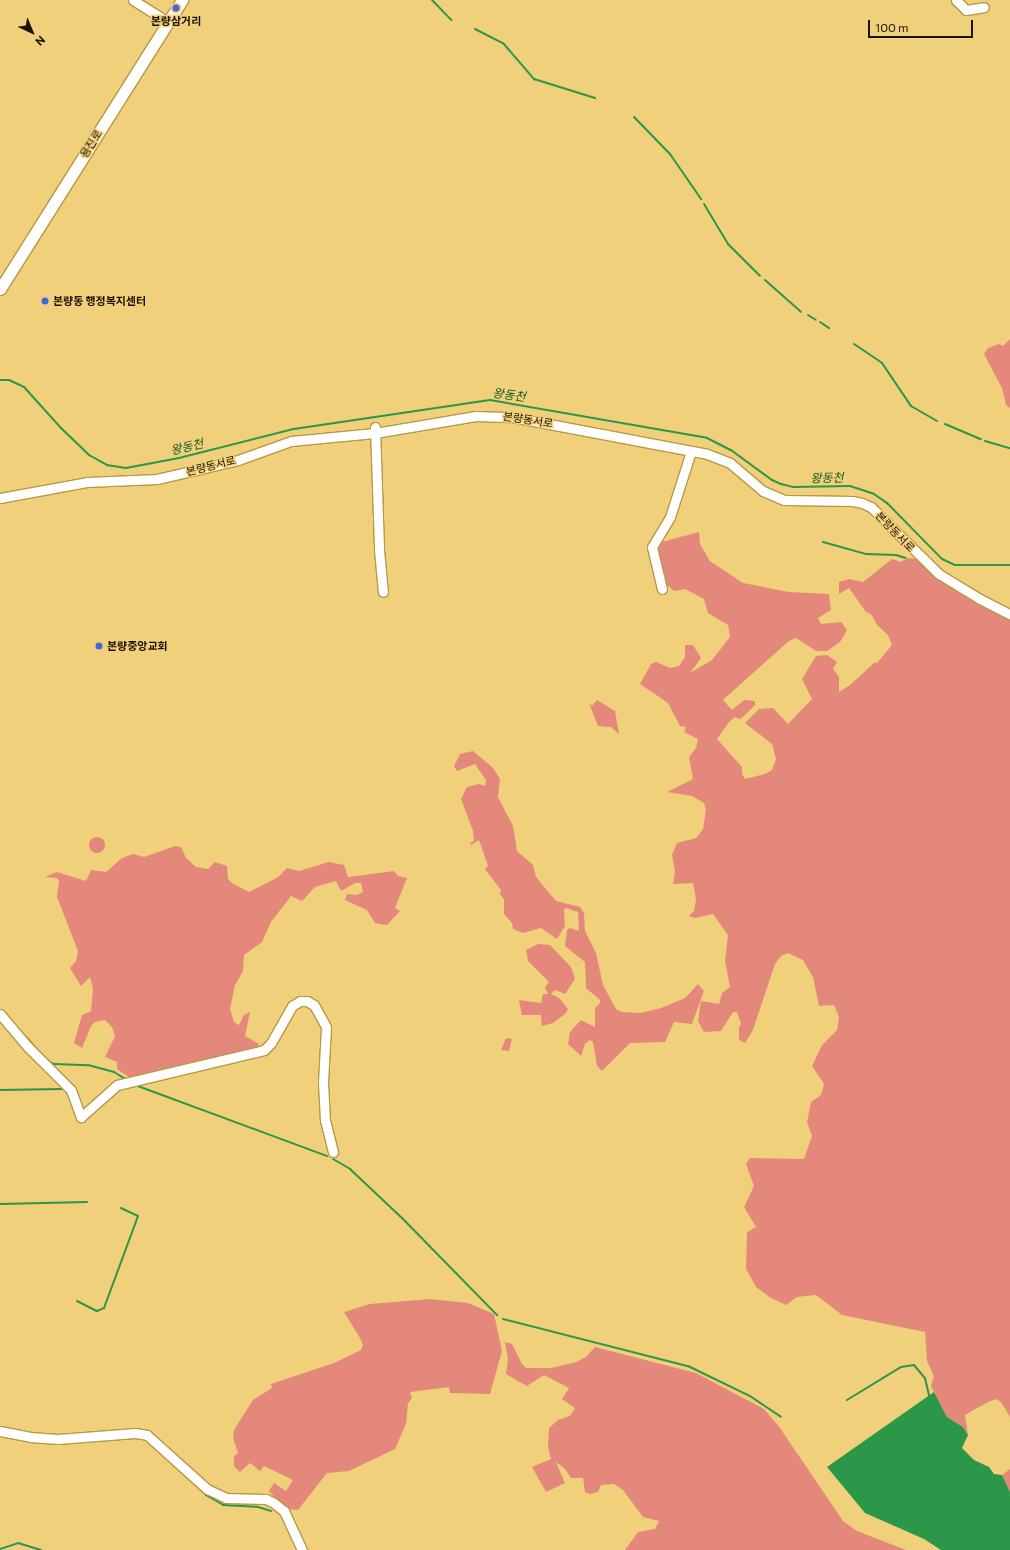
<!DOCTYPE html>
<html>
<head>
<meta charset="utf-8">
<style>
	body { margin:0 }
	#map { position:relative; width:1010px; height:1550px; overflow:hidden; background:#f1d07c; font-family:Commissioner,"Noto Sans KR",sans-serif }
	div>[style] { position:absolute }
	[style*='--x'] { left:calc(var(--x)*1px); top:calc(var(--y)*1px); width:calc(var(--w)*1px); rotate:calc(var(--a)*1deg) }
	.green>* { inset:0; background:#e4887c }
	.round { border-radius:50% }
	.water>* { inset:0; background:#2c9649 }
	.stream>* { height:2px; margin:-1px; padding:0 1px; transform-origin:1px; border-radius:1px; background:#2c9649 }
	.roads { filter:drop-shadow(1px 0 #b89843) drop-shadow(-1px 0 #b89843) drop-shadow(0 1px #b89843) drop-shadow(0 -1px #b89843) }
	.minor>* { height:9px; margin:-4.5px; padding:0 4.5px; transform-origin:4.5px; border-radius:4.5px; background:#fff }
	.major>* { height:11px; margin:-5.5px; padding:0 5.5px; transform-origin:5.5px; border-radius:5.5px; background:#fff }
	.dots>* { width:11px; height:11px; translate:-50% -50%; box-sizing:border-box; border:2px solid #f1d07c; border-radius:50% }
	span { translate:-50% -50%; white-space:nowrap; text-align:center; line-height:1.15; -webkit-text-stroke:3px #f1d07c; paint-order:stroke }
	.poi-label { font-size:11px; color:#1c1200; font-weight:700 }
	.left { translate:0 -50%; text-align:left }
	.street-label { font-size:11px; color:#1c1200 }
	.water-label { font-size:12px; color:#0f5925; font-style:italic }
	.north { position:absolute; left:12px; top:12px; width:40px; height:40px; -webkit-text-stroke:3px #f1d07c; paint-order:stroke; rotate:136deg; font-size:11px; font-weight:700; line-height:16px; text-align:center; color:#1c1200 }
	.north::after { content:''; display:block; margin:auto; width:14px; height:18px; background:#1c1200; clip-path:polygon(50% 0,100% 100%,50% 72%,0 100%) }
	.scale { position:absolute; left:868px; top:20px; width:105px; height:18px; box-sizing:border-box; border:2px solid #1c1200; border-top:0; padding-left:5px; font-size:12px; line-height:14px; white-space:nowrap; color:#1c1200; -webkit-text-stroke:3px #f1d07c; paint-order:stroke }
</style>
</head>
<body>
<div id="map">
	<div class="green">
		<i style="clip-path:polygon(1010px 339px,1010px 408px,1006px 405px,1002px 388px,984px 354px,988px 348px,999px 344px,1003px 346px)"></i>
		<i style="clip-path:polygon(699px 532px,700px 544px,710px 561px,743px 583px,789px 592px,829px 594px,831px 610px,818px 618px,821px 624px,841px 622px,847px 630px,840px 642px,827px 651px,816px 651px,796px 638px,789px 641px,725px 698px,723px 700px,732px 710px,744px 700px,755px 701px,755px 705px,744px 716px,740px 719px,735px 717px,729px 722px,717px 739px,742px 767px,742px 774px,745px 779px,765px 774px,772px 770px,776px 759px,772px 744px,745px 723px,759px 709px,773px 708px,788px 724px,812px 699px,802px 679px,816px 656px,827px 655px,837px 662px,833px 669px,839px 677px,839px 692px,850px 685px,874px 663px,877px 663px,892px 645px,888px 635px,877px 625px,871px 614px,866px 612px,849px 588px,839px 594px,839px 582px,849px 579px,863px 582px,892px 559px,901px 562px,908px 558px,916px 559px,946px 581px,1010px 618px,1010px 1417px,1001px 1402px,996px 1399px,988px 1402px,965px 1415px,968px 1435px,963px 1427px,947px 1417px,931px 1386px,934px 1376px,927px 1361px,925px 1332px,842px 1315px,816px 1295px,797px 1297px,786px 1305px,771px 1298px,756px 1287px,746px 1269px,747px 1232px,756px 1227px,744px 1207px,754px 1186px,746px 1164px,750px 1158px,804px 1159px,812px 1136px,807px 1122px,811px 1102px,821px 1095px,824px 1084px,812px 1066px,822px 1045px,837px 1030px,839px 1017px,834px 1005px,819px 1006px,813px 977px,803px 960px,788px 953px,781px 956px,775px 964px,753px 1030px,745px 1043px,739px 1040px,739px 1027px,741px 1024px,737px 1012px,733px 1012px,721px 1031px,704px 1032px,698px 1021px,701px 1001px,719px 1004px,722px 993px,730px 987px,725px 961px,728px 935px,713px 914px,695px 918px,689px 916px,694px 911px,696px 899px,693px 883px,673px 884px,675px 871px,672px 855px,677px 843px,696px 838px,703px 829px,706px 810px,704px 803px,692px 796px,667px 792px,693px 779px,689px 757px,696px 748px,698px 739px,684px 732px,686px 727px,680px 726px,668px 703px,640px 684px,651px 664px,656px 662px,670px 668px,679px 666px,685px 657px,685px 645px,693px 645px,701px 658px,690px 673px,712px 660px,730px 637px,728px 625px,708px 613px,704px 599px,685px 589px,674px 591px,663px 581px,655px 547px,658px 543px)"></i>
		<i style="clip-path:polygon(597px 700px,615px 711px,619px 734px,611px 727px,598px 726px,589px 703px,592px 706px)"></i>
		<i style="clip-path:polygon(473px 751px,493px 768px,500px 779px,498px 797px,513px 826px,517px 851px,533px 865px,536px 877px,556px 901px,580px 907px,584px 913px,585px 931px,596px 953px,603px 985px,616px 1009px,622px 1012px,641px 1013px,661px 1008px,685px 998px,698px 984px,704px 991px,692px 1024px,674px 1022px,665px 1042px,630px 1043px,602px 1071px,597px 1066px,593px 1042px,590px 1040px,585px 1044px,581px 1056px,568px 1044px,570px 1032px,581px 1020px,595px 1027px,595px 1008px,600px 1003px,600px 1000px,586px 988px,585px 962px,565px 946px,567px 930px,570px 928px,579px 931px,578px 912px,566px 908px,564px 910px,565px 926px,557px 939px,541px 928px,523px 933px,513px 929px,512px 923px,504px 914px,504px 899px,500px 894px,501px 890px,485px 869px,488px 866px,479px 840px,471px 845px,470px 843px,474px 841px,473px 831px,461px 799px,467px 787px,479px 784px,485px 786px,486px 780px,475px 764px,457px 771px,454px 766px,460px 754px)"></i>
		<i class="round" style="left:89px;top:837px;width:16px;height:16px"></i>
		<i style="clip-path:polygon(175px 846px,181px 847px,186px 858px,196px 867px,208px 869px,215px 862px,227px 866px,228px 879px,232px 883px,249px 892px,278px 877px,287px 868px,299px 871px,329px 862px,344px 865px,348px 877px,394px 871px,398px 876px,407px 878px,395px 908px,400px 911px,387px 925px,375px 923px,367px 910px,345px 900px,347px 894px,357px 895px,363px 892px,361px 883px,355px 883px,341px 891px,336px 881px,315px 887px,302px 901px,291px 896px,271px 922px,262px 942px,244px 955px,243px 971px,235px 985px,230px 1009px,234px 1022px,239px 1025px,244px 1015px,250px 1012px,245px 1036px,259px 1044px,258px 1047px,129px 1077px,117px 1069px,117px 1062px,105px 1057px,115px 1036px,112px 1027px,105px 1020px,95px 1022px,91px 1026px,82px 1048px,74px 1043px,82px 1015px,91px 1011px,93px 989px,90px 977px,81px 986px,70px 968px,76px 961px,78px 951px,57px 897px,59px 881px,57px 878px,45px 877px,57px 872px,86px 881px,91px 870px,106px 872px,122px 858px,133px 854px,144px 857px)"></i>
		<i style="clip-path:polygon(538px 944px,550px 945px,571px 967px,575px 979px,565px 994px,555px 990px,551px 994px,559px 998px,568px 1009px,565px 1014px,553px 1023px,542px 1026px,541px 1015px,522px 1015px,519px 1000px,541px 1003px,543px 994px,548px 994px,545px 987px,549px 982px,528px 961px,526px 950px)"></i>
		<i style="clip-path:polygon(506px 1038px,512px 1039px,509px 1051px,501px 1050px)"></i>
		<i style="clip-path:polygon(430px 1299px,468px 1303px,494px 1314px,502px 1351px,490px 1394px,450px 1393px,449px 1387px,410px 1392px,412px 1398px,408px 1403px,406px 1424px,395px 1449px,349px 1471px,327px 1473px,298px 1510px,285px 1509px,269px 1491px,274px 1483px,286px 1491px,293px 1480px,264px 1466px,260px 1471px,250px 1463px,240px 1472px,234px 1466px,234px 1456px,238px 1453px,233px 1438px,234px 1430px,253px 1400px,272px 1388px,271px 1384px,334px 1363px,361px 1350px,363px 1345px,360px 1338px,344px 1312px,370px 1304px)"></i>
		<i style="clip-path:polygon(505px 1342px,512px 1344px,522px 1364px,526px 1368px,551px 1368px,576px 1362px,586px 1357px,595px 1347px,696px 1373px,764px 1409px,780px 1428px,843px 1521px,857px 1531px,906px 1550px,625px 1550px,638px 1532px,655px 1529px,659px 1521px,643px 1517px,623px 1490px,614px 1484px,601px 1485px,598px 1492px,590px 1494px,585px 1492px,583px 1478px,571px 1478px,565px 1469px,556px 1462px,565px 1483px,546px 1492px,532px 1467px,551px 1459px,548px 1447px,549px 1428px,558px 1420px,570px 1416px,575px 1408px,562px 1399px,569px 1388px,544px 1375px,527px 1386px,506px 1374px,508px 1359px)"></i>
		<i style="clip-path:polygon(1010px 1469px,1010px 1492px,1002px 1475px)"></i>
	</div>
	<div class="water">
		<i style="clip-path:polygon(934px 1392px,947px 1417px,963px 1427px,968px 1435px,962px 1448px,974px 1460px,989px 1467px,994px 1474px,1002px 1475px,1010px 1492px,1010px 1550px,941px 1550px,924px 1539px,865px 1513px,827px 1467px)"></i>
	</div>
	<div class="stream">
		<i style="--x:432;--y:0;--w:28;--a:46"></i>
		<i style="--x:475;--y:29;--w:31;--a:27"></i>
		<i style="--x:503;--y:43;--w:48;--a:49.3"></i>
		<i style="--x:534;--y:79;--w:64;--a:17.3"></i>
		<i style="--x:634;--y:117;--w:52;--a:45.8"></i>
		<i style="--x:670;--y:154;--w:55;--a:55.4"></i>
		<i style="--x:704;--y:204;--w:47;--a:59"></i>
		<i style="--x:728;--y:244;--w:45;--a:45"></i>
		<i style="--x:765;--y:280;--w:48;--a:41.6"></i>
		<i style="--x:808;--y:315;--w:9;--a:32"></i>
		<i style="--x:820;--y:322;--w:11;--a:34"></i>
		<i style="--x:854;--y:344;--w:34;--a:34"></i>
		<i style="--x:882;--y:363;--w:52;--a:56"></i>
		<i style="--x:911;--y:406;--w:30;--a:30"></i>
		<i style="--x:0;--y:380;--w:9;--a:0"></i>
		<i style="--x:9;--y:380;--w:17;--a:25"></i>
		<i style="--x:24;--y:387;--w:55;--a:47.9"></i>
		<i style="--x:61;--y:428;--w:39;--a:44"></i>
		<i style="--x:89;--y:455;--w:21;--a:29"></i>
		<i style="--x:107;--y:465;--w:19;--a:9"></i>
		<i style="--x:126;--y:468;--w:54;--a:-10.7"></i>
		<i style="--x:179;--y:458;--w:119;--a:-14.2"></i>
		<i style="--x:294;--y:429;--w:198;--a:-8.4"></i>
		<i style="--x:490;--y:400;--w:220;--a:9.9"></i>
		<i style="--x:707;--y:438;--w:27;--a:27"></i>
		<i style="--x:731;--y:450;--w:51;--a:36.2"></i>
		<i style="--x:772;--y:480;--w:10;--a:24"></i>
		<i style="--x:781;--y:484;--w:12;--a:14"></i>
		<i style="--x:793;--y:487;--w:57;--a:-1"></i>
		<i style="--x:850;--y:486;--w:25;--a:18"></i>
		<i style="--x:874;--y:494;--w:16;--a:35"></i>
		<i style="--x:887;--y:503;--w:78;--a:45.5"></i>
		<i style="--x:942;--y:559;--w:14;--a:25"></i>
		<i style="--x:955;--y:565;--w:55;--a:0"></i>
		<i style="--x:945;--y:424;--w:39;--a:23"></i>
		<i style="--x:985;--y:441;--w:26;--a:16"></i>
		<i style="--x:823;--y:542;--w:45;--a:15.6"></i>
		<i style="--x:866;--y:554;--w:30;--a:2"></i>
		<i style="--x:896;--y:555;--w:10;--a:17"></i>
		<i style="--x:27;--y:1038;--w:18;--a:49"></i>
		<i style="--x:46;--y:1060;--w:9;--a:27"></i>
		<i style="--x:54;--y:1064;--w:34;--a:2"></i>
		<i style="--x:88;--y:1065;--w:27;--a:15"></i>
		<i style="--x:114;--y:1072;--w:13;--a:32"></i>
		<i style="--x:135;--y:1085;--w:205;--a:20.3"></i>
		<i style="--x:0;--y:1090;--w:63;--a:-0.9"></i>
		<i style="--x:333;--y:1159;--w:20;--a:30"></i>
		<i style="--x:350;--y:1169;--w:71;--a:43.3"></i>
		<i style="--x:402;--y:1218;--w:136;--a:45.6"></i>
		<i style="--x:0;--y:1204;--w:87;--a:-1.3"></i>
		<i style="--x:77;--y:1301;--w:22;--a:27"></i>
		<i style="--x:97;--y:1311;--w:8;--a:-23"></i>
		<i style="--x:104;--y:1308;--w:98;--a:-69.7"></i>
		<i style="--x:138;--y:1216;--w:19;--a:-155"></i>
		<i style="--x:503;--y:1319;--w:191;--a:14.3"></i>
		<i style="--x:688;--y:1366;--w:69;--a:25.8"></i>
		<i style="--x:750;--y:1396;--w:37;--a:34"></i>
		<i style="--x:847;--y:1400;--w:63;--a:-31.4"></i>
		<i style="--x:901;--y:1367;--w:13;--a:-9"></i>
		<i style="--x:914;--y:1365;--w:17;--a:50"></i>
		<i style="--x:925;--y:1378;--w:18;--a:77"></i>
		<i style="--x:193;--y:1482;--w:18;--a:45"></i>
		<i style="--x:206;--y:1495;--w:20;--a:30"></i>
		<i style="--x:223;--y:1505;--w:35;--a:3"></i>
		<i style="--x:258;--y:1507;--w:14;--a:17"></i>
		<i style="--x:0;--y:1549;--w:19;--a:-18"></i>
		<i style="--x:18;--y:1543;--w:24;--a:17"></i>
	</div>
	<div class="roads">
		<div class="minor">
			<i style="--x:133;--y:0;--w:41;--a:32.2"></i>
			<i style="--x:956;--y:0;--w:14;--a:45"></i>
			<i style="--x:966;--y:10;--w:18;--a:-9"></i>
			<i style="--x:375;--y:427;--w:123;--a:88.1"></i>
			<i style="--x:379;--y:550;--w:42;--a:84.6"></i>
			<i style="--x:0;--y:498;--w:88;--a:-10.4"></i>
			<i style="--x:87;--y:482;--w:70;--a:-2.5"></i>
			<i style="--x:157;--y:479;--w:83;--a:-13.2"></i>
			<i style="--x:238;--y:460;--w:56;--a:-19.7"></i>
			<i style="--x:291;--y:441;--w:84;--a:-5.4"></i>
			<i style="--x:375;--y:433;--w:102;--a:-9.6"></i>
			<i style="--x:476;--y:416;--w:36;--a:2"></i>
			<i style="--x:512;--y:417;--w:198;--a:10.7"></i>
			<i style="--x:707;--y:454;--w:25;--a:21"></i>
			<i style="--x:730;--y:463;--w:43;--a:40.3"></i>
			<i style="--x:763;--y:491;--w:23;--a:23"></i>
			<i style="--x:784;--y:500;--w:68;--a:0.8"></i>
			<i style="--x:852;--y:501;--w:10;--a:11"></i>
			<i style="--x:862;--y:503;--w:10;--a:24"></i>
			<i style="--x:871;--y:507;--w:95;--a:44.6"></i>
			<i style="--x:939;--y:574;--w:48;--a:31.4"></i>
			<i style="--x:980;--y:599;--w:34;--a:27"></i>
			<i style="--x:662;--y:589;--w:43;--a:-103.4"></i>
			<i style="--x:652;--y:547;--w:35;--a:-59"></i>
			<i style="--x:670;--y:517;--w:69;--a:-72.3"></i>
			<i style="--x:0;--y:1014;--w:42;--a:49.8"></i>
			<i style="--x:27;--y:1046;--w:62;--a:45"></i>
			<i style="--x:71;--y:1090;--w:29;--a:70"></i>
			<i style="--x:81;--y:1117;--w:48;--a:-41.6"></i>
			<i style="--x:117;--y:1085;--w:151;--a:-13.4"></i>
			<i style="--x:264;--y:1050;--w:10;--a:-45"></i>
			<i style="--x:271;--y:1043;--w:43;--a:-60.4"></i>
			<i style="--x:292;--y:1006;--w:9;--a:-32"></i>
			<i style="--x:300;--y:1001;--w:7;--a:0"></i>
			<i style="--x:307;--y:1001;--w:8;--a:30"></i>
			<i style="--x:314;--y:1005;--w:25;--a:61"></i>
			<i style="--x:326;--y:1027;--w:55;--a:93.1"></i>
			<i style="--x:323;--y:1082;--w:38;--a:87"></i>
			<i style="--x:325;--y:1120;--w:33;--a:76"></i>
			<i style="--x:0;--y:1431;--w:31;--a:11"></i>
			<i style="--x:30;--y:1437;--w:28;--a:4"></i>
			<i style="--x:58;--y:1439;--w:77;--a:-4.5"></i>
			<i style="--x:135;--y:1433;--w:12;--a:9"></i>
			<i style="--x:147;--y:1435;--w:81;--a:42"></i>
			<i style="--x:207;--y:1489;--w:21;--a:25"></i>
			<i style="--x:226;--y:1498;--w:40;--a:1.4"></i>
			<i style="--x:266;--y:1499;--w:9;--a:27"></i>
			<i style="--x:274;--y:1503;--w:13;--a:39"></i>
			<i style="--x:284;--y:1511;--w:43;--a:65.2"></i>
		</div>
		<div class="major">
			<i style="--x:0;--y:289;--w:342;--a:-57.8"></i>
		</div>
	</div>
	<div class="dots">
		<i style="left:176px;top:8px;background:#4665d9"></i>
		<i style="left:45px;top:301px;background:#4665d9"></i>
		<i style="left:99px;top:646px;background:#4665d9"></i>
	</div>
	<div class="poi-label">
		<span style="left:176px;top:21px">본량삼거리</span>
		<span class="left" style="left:53px;top:301px">본량동 행정복지센터</span>
		<span class="left" style="left:107px;top:646px">본량중앙교회</span>
	</div>
	<div class="street-label">
		<span style="left:91px;top:144px;rotate:-58deg">용진로</span>
		<span style="left:528px;top:420px;rotate:9deg">본량동서로</span>
		<span style="left:211px;top:466px;rotate:-14deg">본량동서로</span>
		<span style="left:895px;top:532px;rotate:46deg">본량동서로</span>
	</div>
	<div class="water-label">
		<span style="left:509px;top:395px;rotate:8deg">왕동천</span>
		<span style="left:187px;top:447px;rotate:-13deg">왕동천</span>
		<span style="left:827px;top:478px;rotate:-1deg">왕동천</span>
	</div>
	<div class="north">N</div>
	<div class="scale">100 m</div>
</div>
</body>
</html>
